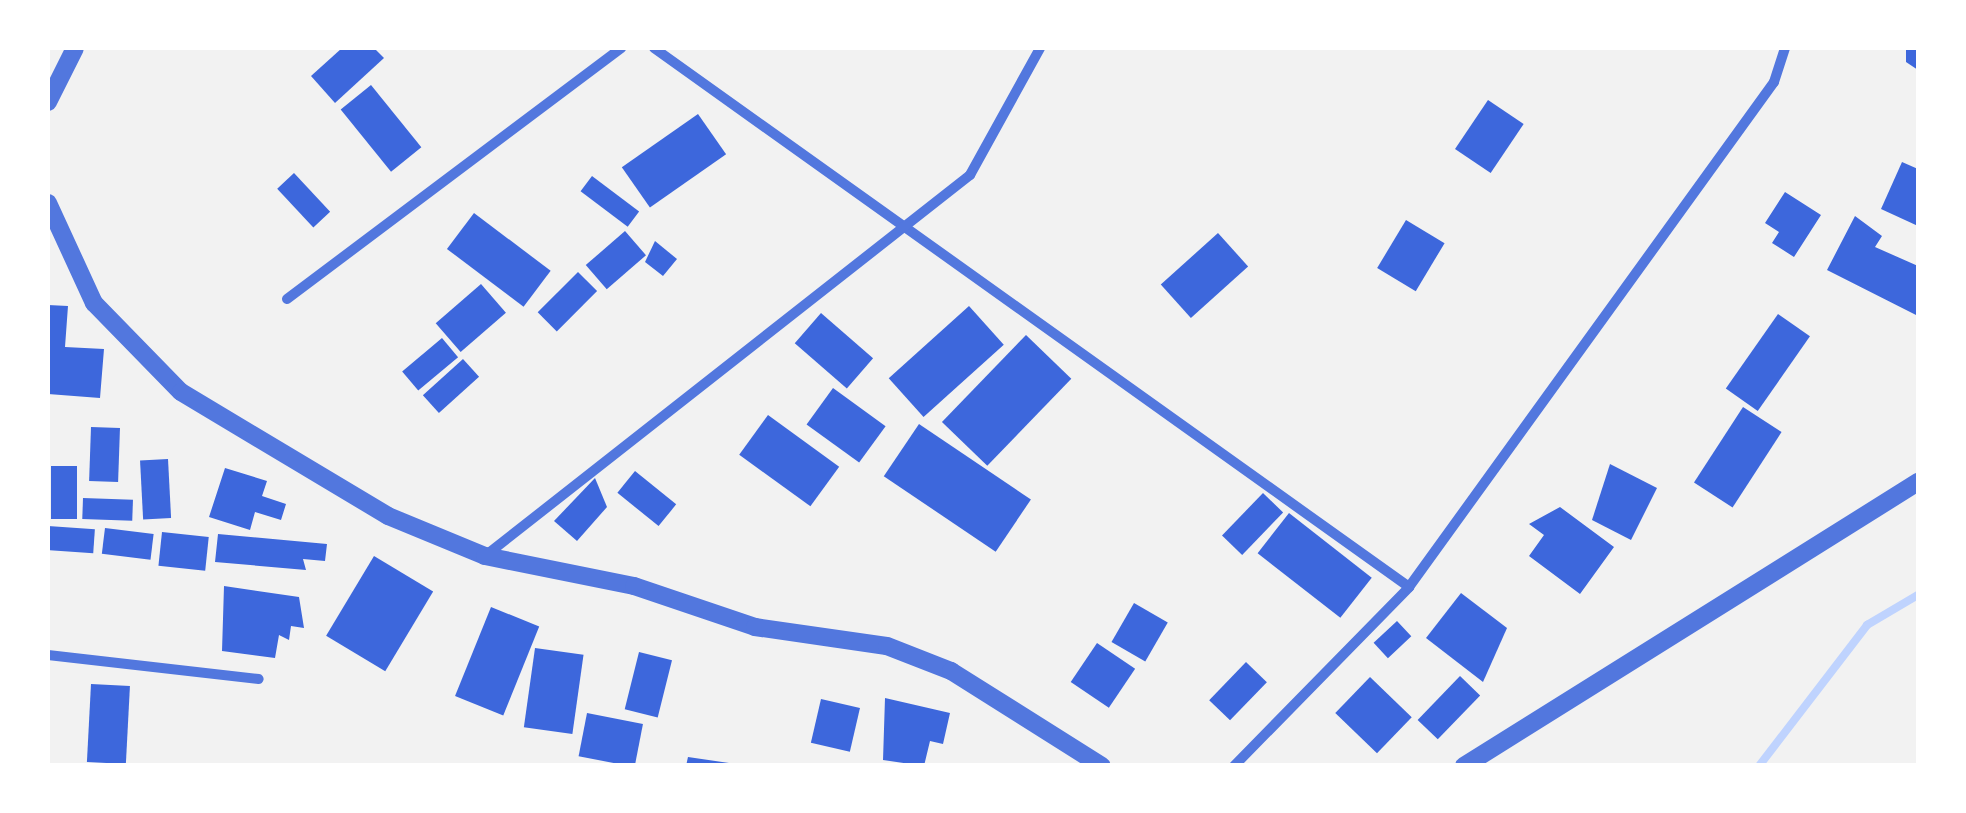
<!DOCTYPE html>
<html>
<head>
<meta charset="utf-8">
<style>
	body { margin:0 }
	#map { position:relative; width:1966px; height:813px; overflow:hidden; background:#f2f2f2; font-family:"Source Sans 3",sans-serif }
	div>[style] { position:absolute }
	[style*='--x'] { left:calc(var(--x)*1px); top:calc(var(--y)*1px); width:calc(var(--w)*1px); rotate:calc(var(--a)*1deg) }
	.stream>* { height:8px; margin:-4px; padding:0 4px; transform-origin:4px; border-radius:4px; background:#bfd3fe }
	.building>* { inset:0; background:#3d67dc; transform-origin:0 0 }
	.minor>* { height:10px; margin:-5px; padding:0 5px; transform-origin:5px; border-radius:5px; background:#5277de }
	.tertiary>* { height:18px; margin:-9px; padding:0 9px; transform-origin:9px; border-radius:9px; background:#5277de }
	span { translate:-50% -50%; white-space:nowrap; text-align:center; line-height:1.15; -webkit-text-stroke:8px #fff; paint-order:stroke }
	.frame { position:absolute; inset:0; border:50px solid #fff; pointer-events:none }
</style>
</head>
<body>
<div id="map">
	<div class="stream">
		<i style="--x:1759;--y:766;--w:178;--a:-52.5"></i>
		<i style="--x:1867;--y:625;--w:59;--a:-30.5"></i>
	</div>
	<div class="building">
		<i style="clip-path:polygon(342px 48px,374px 48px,384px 58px,335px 103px,311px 76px)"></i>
		<i style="clip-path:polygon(1906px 48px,1918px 48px,1918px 70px,1906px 62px)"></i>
		<i style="left:371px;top:85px;width:80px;height:39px;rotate:51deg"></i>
		<i style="left:1488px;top:100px;width:43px;height:59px;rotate:34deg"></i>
		<i style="left:698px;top:114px;width:49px;height:93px;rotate:55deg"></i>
		<i style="clip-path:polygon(1902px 162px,1918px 169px,1918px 226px,1881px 209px)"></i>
		<i style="left:294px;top:173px;width:53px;height:23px;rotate:47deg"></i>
		<i style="left:592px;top:176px;width:59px;height:19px;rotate:37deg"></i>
		<i style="clip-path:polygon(1785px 192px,1821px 215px,1794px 257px,1772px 243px,1779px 232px,1765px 223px)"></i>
		<i style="left:474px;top:213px;width:96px;height:45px;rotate:37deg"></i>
		<i style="clip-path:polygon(1855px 216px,1882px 236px,1875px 247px,1918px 266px,1918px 316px,1827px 270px)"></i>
		<i style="left:1406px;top:220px;width:45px;height:56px;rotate:31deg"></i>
		<i style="left:625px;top:231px;width:32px;height:52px;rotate:49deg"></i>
		<i style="left:1218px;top:233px;width:45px;height:77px;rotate:48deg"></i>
		<i style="clip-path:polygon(655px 241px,677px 259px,663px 276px,645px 262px)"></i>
		<i style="left:578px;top:272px;width:27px;height:57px;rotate:45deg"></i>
		<i style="left:481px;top:284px;width:38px;height:60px;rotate:49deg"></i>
		<i style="clip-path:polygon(48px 305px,68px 306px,65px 347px,104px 349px,100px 398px,48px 394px)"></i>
		<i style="left:969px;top:306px;width:52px;height:108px;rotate:48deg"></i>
		<i style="left:821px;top:313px;width:69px;height:40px;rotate:41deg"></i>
		<i style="left:1778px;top:314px;width:39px;height:91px;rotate:35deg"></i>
		<i style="left:1026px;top:335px;width:63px;height:121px;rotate:44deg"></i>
		<i style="left:442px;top:338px;width:25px;height:52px;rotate:50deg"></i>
		<i style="left:463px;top:359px;width:24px;height:54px;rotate:48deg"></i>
		<i style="left:833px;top:388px;width:65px;height:45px;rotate:36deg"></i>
		<i style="left:1743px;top:407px;width:46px;height:90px;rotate:33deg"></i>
		<i style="left:768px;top:415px;width:88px;height:49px;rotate:36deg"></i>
		<i style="left:919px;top:424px;width:135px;height:63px;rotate:34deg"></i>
		<i style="left:91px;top:427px;width:29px;height:54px;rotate:2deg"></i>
		<i style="left:168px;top:459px;width:59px;height:28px;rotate:87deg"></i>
		<i style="clip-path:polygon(1610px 464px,1657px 488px,1631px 540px,1592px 520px)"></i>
		<i style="left:51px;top:466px;width:26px;height:53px"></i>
		<i style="clip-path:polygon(225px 468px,267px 481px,262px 496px,286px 504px,281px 520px,255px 512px,250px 530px,209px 517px)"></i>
		<i style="left:635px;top:471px;width:53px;height:28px;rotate:39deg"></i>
		<i style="clip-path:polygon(595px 478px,607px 507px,577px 541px,554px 521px)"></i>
		<i style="left:1263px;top:493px;width:28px;height:59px;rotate:44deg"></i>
		<i style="left:83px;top:498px;width:50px;height:21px;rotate:2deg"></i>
		<i style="clip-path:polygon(1560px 507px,1614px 547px,1580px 594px,1529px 556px,1544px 535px,1529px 524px)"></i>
		<i style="left:1289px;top:513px;width:105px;height:51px;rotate:38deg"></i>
		<i style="left:48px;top:526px;width:47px;height:24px;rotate:4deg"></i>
		<i style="left:105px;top:528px;width:49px;height:26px;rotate:7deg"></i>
		<i style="left:162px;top:532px;width:47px;height:34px;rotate:6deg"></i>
		<i style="clip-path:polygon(218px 534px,327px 544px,325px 561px,303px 559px,306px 570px,215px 562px)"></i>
		<i style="left:374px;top:556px;width:69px;height:93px;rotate:31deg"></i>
		<i style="clip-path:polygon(224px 586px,299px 597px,304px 628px,291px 626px,289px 640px,279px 635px,275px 658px,222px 651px)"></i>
		<i style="clip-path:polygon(1461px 593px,1507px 628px,1483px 682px,1426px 638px)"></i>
		<i style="left:1134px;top:603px;width:39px;height:45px;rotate:30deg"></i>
		<i style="left:491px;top:607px;width:52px;height:96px;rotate:22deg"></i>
		<i style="left:1397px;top:621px;width:21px;height:32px;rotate:47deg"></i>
		<i style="left:1097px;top:643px;width:46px;height:47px;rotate:34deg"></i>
		<i style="left:535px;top:648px;width:49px;height:80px;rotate:8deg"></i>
		<i style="left:639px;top:652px;width:34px;height:59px;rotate:14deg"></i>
		<i style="left:1246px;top:662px;width:29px;height:53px;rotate:44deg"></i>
		<i style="left:1460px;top:676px;width:28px;height:61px;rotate:44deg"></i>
		<i style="left:1370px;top:677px;width:58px;height:50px;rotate:44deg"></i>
		<i style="left:91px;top:684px;width:39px;height:78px;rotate:3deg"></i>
		<i style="clip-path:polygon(885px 698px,950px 713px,943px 744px,930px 741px,924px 766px,883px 760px)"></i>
		<i style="left:821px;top:699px;width:40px;height:45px;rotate:13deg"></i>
		<i style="left:587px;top:713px;width:57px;height:44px;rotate:11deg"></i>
		<i style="clip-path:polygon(688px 757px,729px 763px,729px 766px,686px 766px)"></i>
	</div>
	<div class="minor">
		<i style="--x:654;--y:48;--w:928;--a:35.52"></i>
		<i style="--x:287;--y:299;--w:418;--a:-36.9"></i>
		<i style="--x:485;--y:556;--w:617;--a:-38.15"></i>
		<i style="--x:970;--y:175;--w:145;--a:-61.1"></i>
		<i style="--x:48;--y:655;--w:212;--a:6.5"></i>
		<i style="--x:1234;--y:766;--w:250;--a:-45.6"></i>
		<i style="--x:1409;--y:587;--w:623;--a:-54.14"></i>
		<i style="--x:1774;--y:82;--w:36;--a:-72"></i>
	</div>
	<div class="tertiary">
		<i style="--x:48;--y:102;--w:60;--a:-63.4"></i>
		<i style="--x:48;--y:203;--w:110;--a:65.3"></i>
		<i style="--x:94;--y:303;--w:124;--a:45.7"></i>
		<i style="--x:181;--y:392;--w:241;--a:30.9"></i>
		<i style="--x:388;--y:516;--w:105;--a:22.4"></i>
		<i style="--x:485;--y:556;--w:152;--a:11.4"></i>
		<i style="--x:634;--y:586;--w:128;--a:18.7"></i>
		<i style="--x:755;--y:627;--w:133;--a:8.2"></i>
		<i style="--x:887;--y:646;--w:69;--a:21.3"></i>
		<i style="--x:951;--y:671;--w:178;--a:32.2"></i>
		<i style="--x:1464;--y:766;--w:536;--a:-32.03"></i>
	</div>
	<div class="frame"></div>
</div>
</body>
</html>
